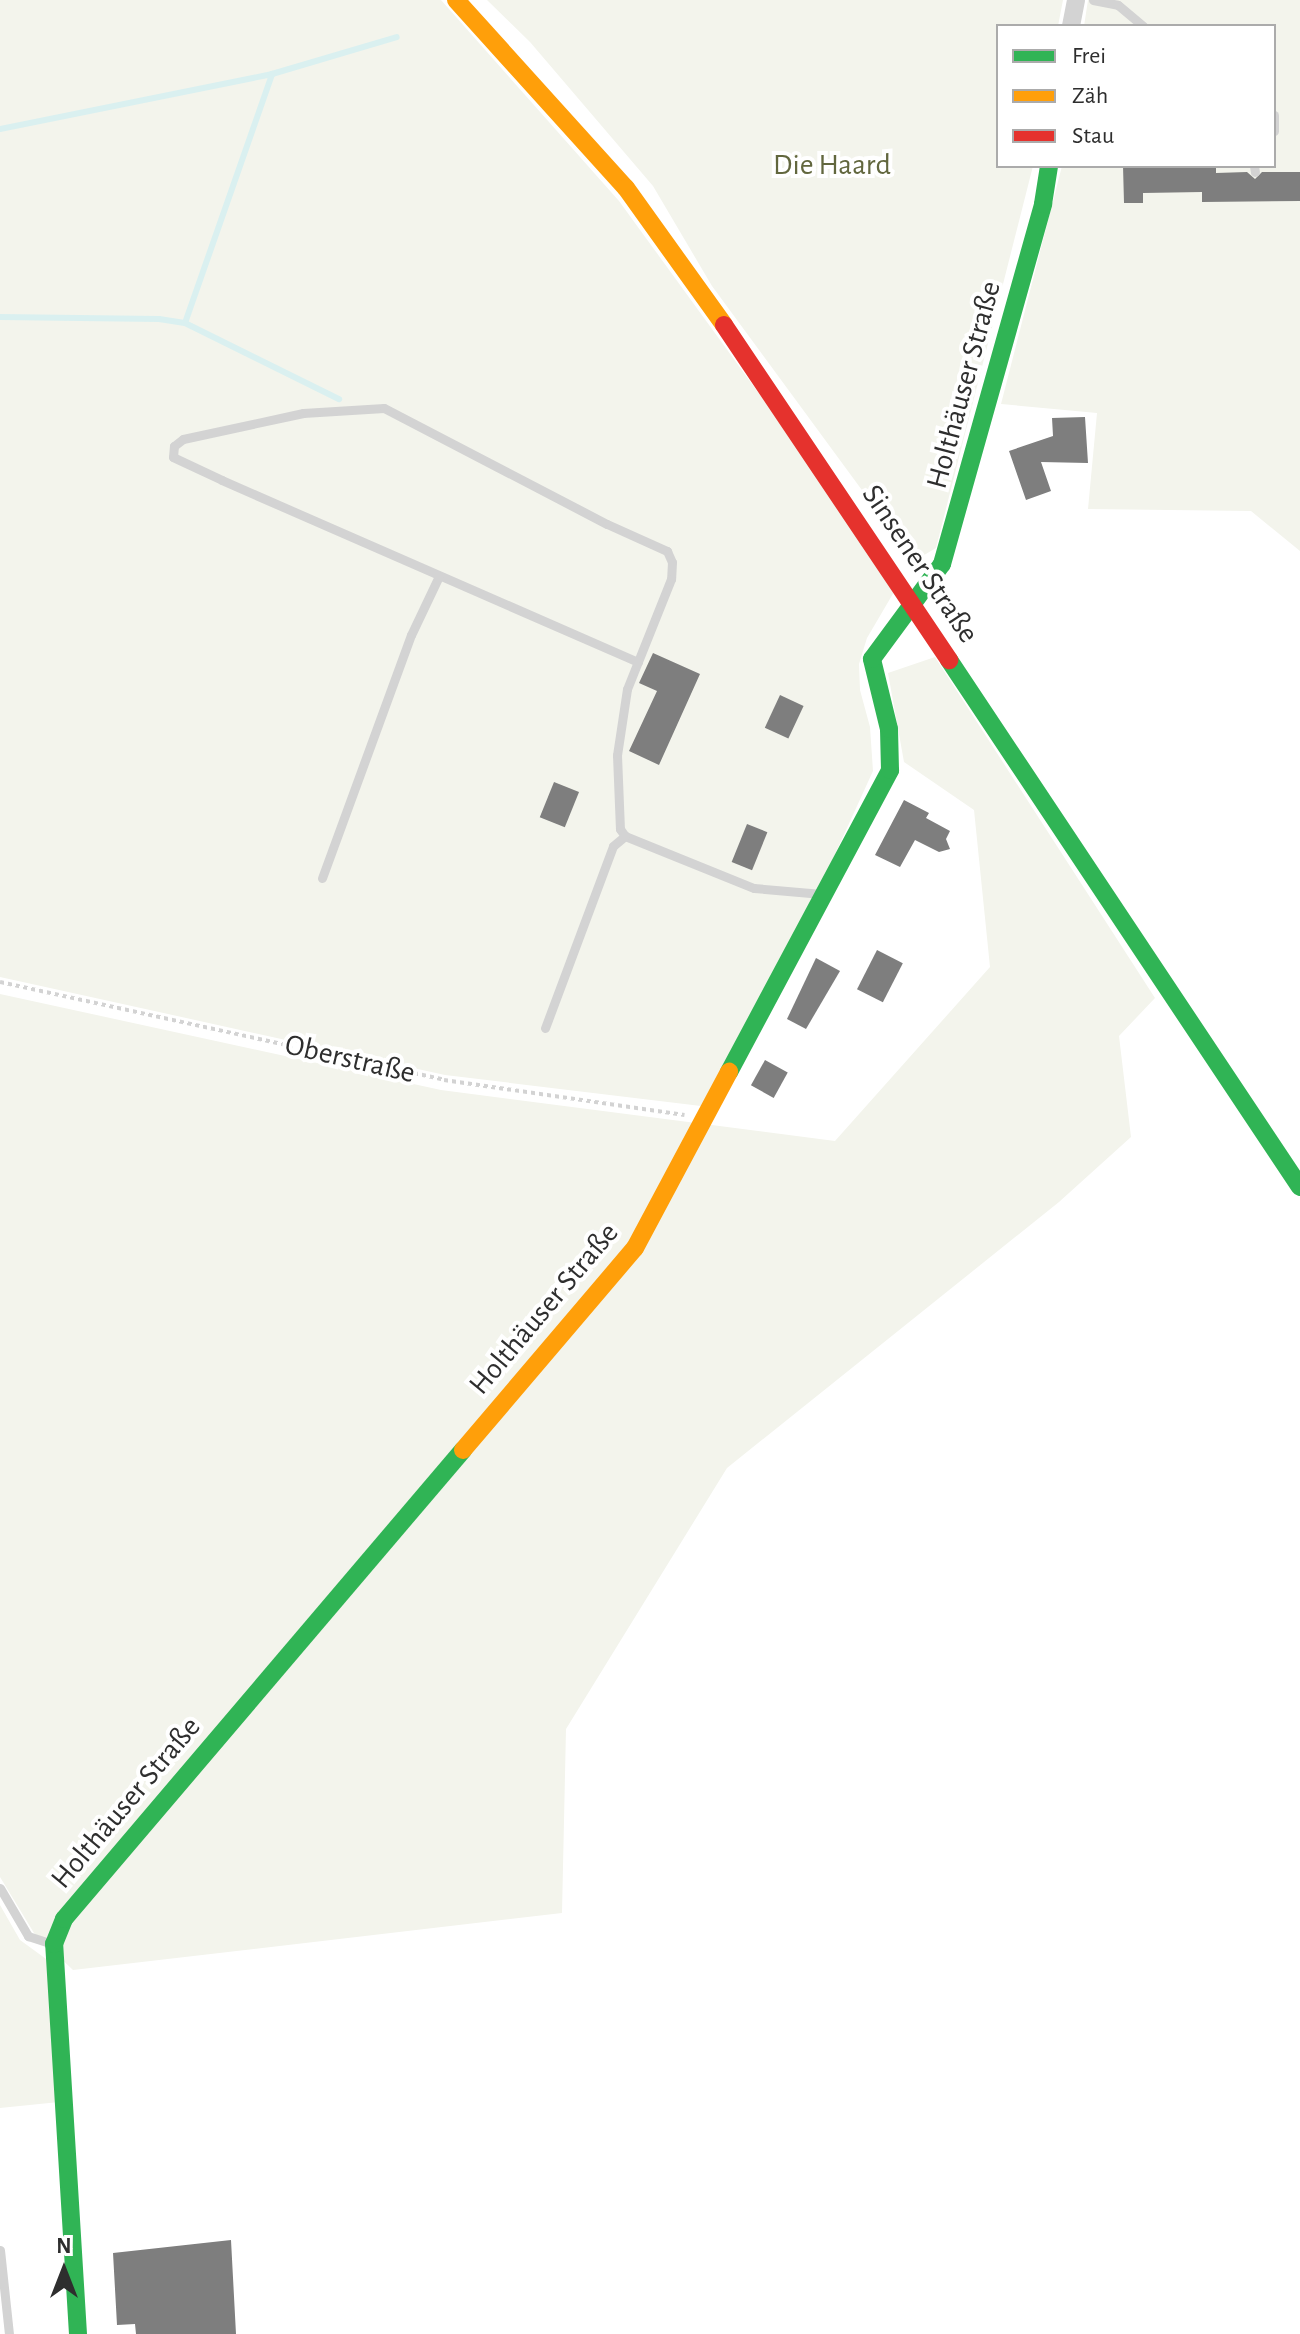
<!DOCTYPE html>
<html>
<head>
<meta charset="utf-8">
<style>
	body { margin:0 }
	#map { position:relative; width:1300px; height:2334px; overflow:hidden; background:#fff; font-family:"Alegreya Sans",sans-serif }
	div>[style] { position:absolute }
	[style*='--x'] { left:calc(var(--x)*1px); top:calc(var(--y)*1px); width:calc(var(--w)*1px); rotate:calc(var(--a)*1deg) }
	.green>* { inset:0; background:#f3f4ec }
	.stream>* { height:6px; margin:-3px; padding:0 3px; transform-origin:3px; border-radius:3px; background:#daf0f0 }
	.building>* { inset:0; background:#7e7e7e; transform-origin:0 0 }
	.path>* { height:4px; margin-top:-2px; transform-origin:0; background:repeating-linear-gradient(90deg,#d3d3d3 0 4px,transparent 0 8px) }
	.lane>* { height:9px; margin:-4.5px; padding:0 4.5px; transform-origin:4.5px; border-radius:4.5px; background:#d3d3d3 }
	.street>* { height:18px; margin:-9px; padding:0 9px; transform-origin:9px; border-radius:9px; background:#d3d3d3 }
	.fast>* { height:18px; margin:-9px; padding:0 9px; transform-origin:9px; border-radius:9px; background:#30b455 }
	.slow>* { height:18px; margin:-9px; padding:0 9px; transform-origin:9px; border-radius:9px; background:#ff9f0a }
	.jam>* { height:18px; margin:-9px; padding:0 9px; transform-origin:9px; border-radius:9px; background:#e5322d }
	span { translate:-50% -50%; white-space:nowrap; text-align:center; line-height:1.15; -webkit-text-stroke:8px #fff; paint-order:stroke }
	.park-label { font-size:30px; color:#62673e }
	.street-label { font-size:30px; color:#2e2e2e }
	.legend { position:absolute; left:996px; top:24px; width:280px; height:144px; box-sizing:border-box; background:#fff; border:2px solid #ababab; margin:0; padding:10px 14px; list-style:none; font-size:24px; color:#2e2e2e }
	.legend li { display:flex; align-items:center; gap:16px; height:40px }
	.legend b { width:40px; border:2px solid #ababab }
	.north { position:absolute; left:24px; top:2230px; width:80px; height:80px; -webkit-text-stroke:6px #fff; paint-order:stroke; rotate:0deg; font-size:22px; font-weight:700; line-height:32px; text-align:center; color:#2e2e2e }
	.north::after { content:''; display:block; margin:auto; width:28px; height:36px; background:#2e2e2e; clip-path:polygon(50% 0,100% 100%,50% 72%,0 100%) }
</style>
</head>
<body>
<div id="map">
	<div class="green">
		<i style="clip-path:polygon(0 0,441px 0,619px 201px,768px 406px,894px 592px,867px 638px,859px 664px,860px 690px,870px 727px,873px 771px,820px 887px,701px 1106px,445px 1075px,0 977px)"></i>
		<i style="clip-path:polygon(487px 0,1063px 0,1058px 26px,998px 26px,998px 166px,1033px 166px,936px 548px,914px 561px,712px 286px,653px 186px,530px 42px)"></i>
		<i style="clip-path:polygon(1088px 0,1300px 0,1300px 551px,1251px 511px,1088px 509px,1097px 413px,1001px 404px,1062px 166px,1274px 166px,1274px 26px,1084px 26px)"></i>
		<i style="clip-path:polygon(935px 657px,1155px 998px,1119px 1036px,1131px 1137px,1059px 1202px,727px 1468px,566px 1729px,562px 1913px,73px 1970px,34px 1933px,0 1877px,0 994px,441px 1090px,835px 1141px,990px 967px,974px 810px,904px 762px,888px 673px)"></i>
		<i style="clip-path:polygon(0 1905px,20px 1940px,53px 1964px,59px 2102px,0 2108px)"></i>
	</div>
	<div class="stream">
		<i style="--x:0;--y:129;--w:278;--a:-11.4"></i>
		<i style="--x:272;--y:74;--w:130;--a:-16.5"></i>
		<i style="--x:0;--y:317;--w:159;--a:0.7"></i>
		<i style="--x:159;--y:319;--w:26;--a:9"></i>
		<i style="--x:185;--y:323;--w:172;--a:26.3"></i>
		<i style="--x:185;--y:323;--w:264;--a:-70.7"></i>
	</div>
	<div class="building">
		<i style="clip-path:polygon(1123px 166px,1216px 166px,1216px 173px,1247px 172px,1255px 179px,1262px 172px,1300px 172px,1300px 201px,1202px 202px,1202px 192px,1143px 193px,1143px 203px,1124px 203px)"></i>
		<i style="clip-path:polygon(1085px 417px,1088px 463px,1041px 462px,1051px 491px,1026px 500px,1009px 451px,1053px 436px,1052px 418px)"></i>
		<i style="clip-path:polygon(653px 653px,700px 674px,659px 765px,629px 751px,657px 691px,639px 683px)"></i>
		<i style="left:780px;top:695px;width:26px;height:36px;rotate:25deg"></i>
		<i style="left:554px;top:782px;width:27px;height:38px;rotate:22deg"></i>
		<i style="clip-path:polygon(904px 800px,929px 813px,926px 818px,950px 831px,946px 839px,950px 849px,939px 852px,915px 840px,900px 867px,875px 855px)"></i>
		<i style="left:747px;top:824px;width:22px;height:41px;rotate:22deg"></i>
		<i style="left:877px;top:950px;width:29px;height:44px;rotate:27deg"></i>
		<i style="clip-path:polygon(816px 958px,840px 971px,806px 1029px,787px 1019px)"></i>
		<i style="left:765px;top:1060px;width:26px;height:29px;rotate:29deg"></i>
		<i style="clip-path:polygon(231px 2240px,236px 2334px,136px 2334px,135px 2324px,117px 2325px,113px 2253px)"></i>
	</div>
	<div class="path">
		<i style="--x:0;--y:982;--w:455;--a:12.4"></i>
		<i style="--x:444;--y:1080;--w:243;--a:8.3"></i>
	</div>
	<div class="lane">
		<i style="--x:1093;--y:0;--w:25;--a:11"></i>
		<i style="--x:1118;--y:5;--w:33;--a:40"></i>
		<i style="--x:1274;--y:115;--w:16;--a:90"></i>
		<i style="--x:1254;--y:166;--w:6;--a:81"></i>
		<i style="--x:638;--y:662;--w:454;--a:-156.4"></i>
		<i style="--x:222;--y:480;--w:54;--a:-154.9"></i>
		<i style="--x:173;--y:457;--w:11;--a:-85"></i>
		<i style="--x:174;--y:446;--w:11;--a:-38"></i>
		<i style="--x:183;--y:439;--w:123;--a:-12.2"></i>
		<i style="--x:303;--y:413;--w:81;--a:-3.5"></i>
		<i style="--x:384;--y:408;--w:251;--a:27.5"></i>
		<i style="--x:607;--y:524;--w:66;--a:24.2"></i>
		<i style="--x:667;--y:551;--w:12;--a:66"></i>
		<i style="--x:672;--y:562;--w:17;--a:93"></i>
		<i style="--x:671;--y:579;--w:118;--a:111.8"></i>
		<i style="--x:627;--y:689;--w:67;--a:98.6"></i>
		<i style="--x:617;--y:755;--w:74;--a:87.7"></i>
		<i style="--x:620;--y:829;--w:9;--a:54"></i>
		<i style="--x:625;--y:836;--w:139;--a:22"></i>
		<i style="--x:754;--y:888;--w:68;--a:5"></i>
		<i style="--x:322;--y:878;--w:259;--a:-69.9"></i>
		<i style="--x:411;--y:635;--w:65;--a:-64.6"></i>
		<i style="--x:545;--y:1028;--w:194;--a:-69.5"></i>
		<i style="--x:613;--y:846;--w:16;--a:-40"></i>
		<i style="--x:0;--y:1888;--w:56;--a:59.7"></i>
		<i style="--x:28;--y:1936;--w:25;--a:18"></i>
		<i style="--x:0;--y:2250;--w:84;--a:83.9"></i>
	</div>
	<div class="street">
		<i style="--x:1071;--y:26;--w:26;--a:-79"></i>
	</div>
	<div class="fast">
		<i style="--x:949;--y:660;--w:633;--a:56.34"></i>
		<i style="--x:729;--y:1072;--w:342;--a:-61.9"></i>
		<i style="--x:890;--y:770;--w:41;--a:-91.4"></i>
		<i style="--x:889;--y:729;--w:72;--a:-103.7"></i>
		<i style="--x:872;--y:659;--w:118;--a:-53.6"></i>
		<i style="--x:942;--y:564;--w:374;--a:-74.3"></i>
		<i style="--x:1043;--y:204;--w:38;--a:-81"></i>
		<i style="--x:78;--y:2334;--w:391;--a:-93.5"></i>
		<i style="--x:54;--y:1944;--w:27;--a:-68"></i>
		<i style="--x:64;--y:1919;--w:616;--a:-49.61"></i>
	</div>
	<div class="slow">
		<i style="--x:456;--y:0;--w:253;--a:47.9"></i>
		<i style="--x:626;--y:188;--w:168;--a:54.4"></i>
		<i style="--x:463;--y:1450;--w:265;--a:-49.6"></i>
		<i style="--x:635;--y:1248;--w:200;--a:-61.9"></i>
	</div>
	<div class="jam">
		<i style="--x:724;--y:325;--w:404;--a:56.1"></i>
	</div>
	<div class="park-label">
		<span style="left:832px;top:165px">Die Haard</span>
	</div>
	<div class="street-label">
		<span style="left:964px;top:385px;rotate:-75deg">Holthäuser Straße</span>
		<span style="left:920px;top:564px;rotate:56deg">Sinsener Straße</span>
		<span style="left:350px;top:1059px;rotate:13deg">Oberstraße</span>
		<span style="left:544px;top:1309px;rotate:-50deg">Holthäuser Straße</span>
		<span style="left:126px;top:1803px;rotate:-50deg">Holthäuser Straße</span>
	</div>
	<ul class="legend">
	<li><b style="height:10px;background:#30b455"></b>Frei</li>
	<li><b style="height:10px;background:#ff9f0a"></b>Zäh</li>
	<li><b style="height:10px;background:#e5322d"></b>Stau</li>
	</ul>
	<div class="north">N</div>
</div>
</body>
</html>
